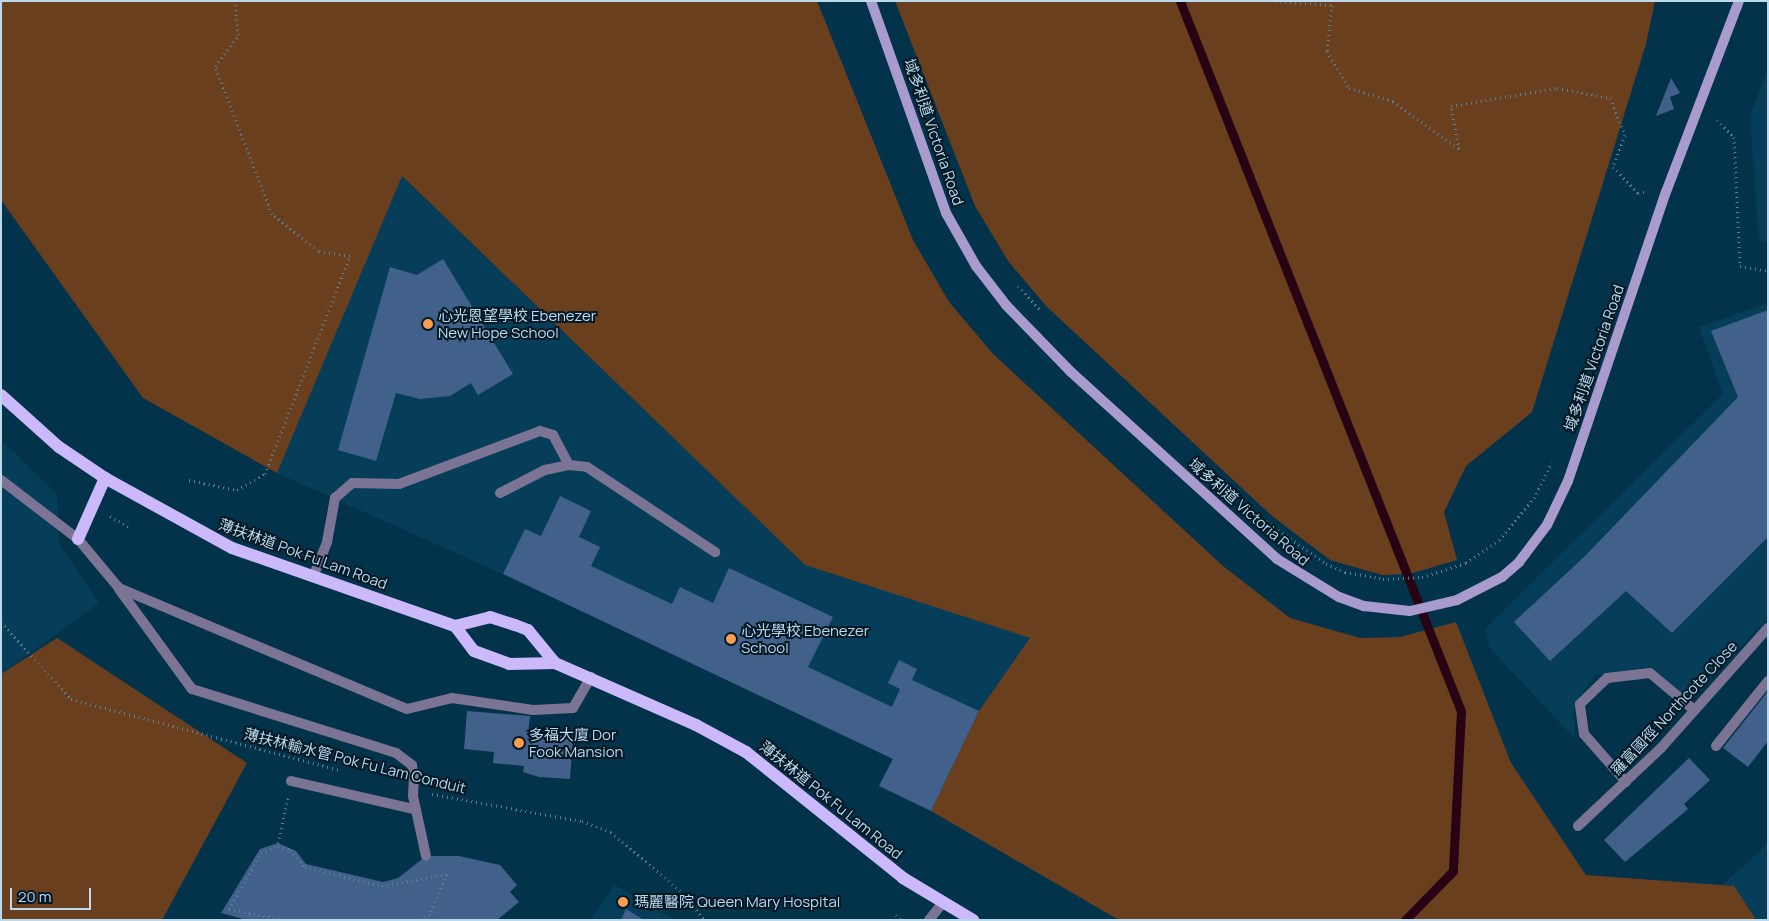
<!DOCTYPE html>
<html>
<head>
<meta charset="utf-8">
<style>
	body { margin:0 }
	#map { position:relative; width:1769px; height:921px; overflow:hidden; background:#03334a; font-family:Manrope,"Noto Sans TC",sans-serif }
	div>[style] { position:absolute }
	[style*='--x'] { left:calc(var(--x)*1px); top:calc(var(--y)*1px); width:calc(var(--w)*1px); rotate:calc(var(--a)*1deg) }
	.built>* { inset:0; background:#063e59 }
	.green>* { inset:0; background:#6a3f1e }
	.stream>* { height:9px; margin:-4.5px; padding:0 4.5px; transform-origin:4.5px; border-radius:4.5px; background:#280314 }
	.building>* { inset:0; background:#41618b }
	.path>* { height:3px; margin-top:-1.5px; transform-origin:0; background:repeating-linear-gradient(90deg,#5a8196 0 1px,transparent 0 5px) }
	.service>* { height:10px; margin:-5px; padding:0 5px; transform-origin:5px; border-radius:5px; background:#7c7494 }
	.minor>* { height:10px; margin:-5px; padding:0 5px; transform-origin:5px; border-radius:5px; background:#7c7494 }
	.secondary>* { height:10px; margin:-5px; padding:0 5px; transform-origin:5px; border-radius:5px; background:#a99bce }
	.primary>* { height:12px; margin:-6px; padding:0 6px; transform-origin:6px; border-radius:6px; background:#cbb9fb }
	.service-bridge>* { height:10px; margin:-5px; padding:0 5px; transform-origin:5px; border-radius:5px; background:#7c7494 }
	.dots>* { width:14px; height:14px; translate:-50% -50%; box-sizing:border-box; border:2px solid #031926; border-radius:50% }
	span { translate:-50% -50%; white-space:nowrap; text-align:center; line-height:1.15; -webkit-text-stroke:4px #031926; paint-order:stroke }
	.street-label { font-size:15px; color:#bdd9ec }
	.poi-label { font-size:15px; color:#bdd9ec }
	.left { translate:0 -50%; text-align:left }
	.frame { position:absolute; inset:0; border:2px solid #bdd9ec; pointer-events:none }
	.scale { position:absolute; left:10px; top:888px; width:81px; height:22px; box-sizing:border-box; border:2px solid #bdd9ec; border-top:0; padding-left:6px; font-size:15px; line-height:18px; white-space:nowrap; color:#bdd9ec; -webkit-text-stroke:4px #031926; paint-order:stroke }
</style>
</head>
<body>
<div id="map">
	<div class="built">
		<i style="clip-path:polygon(1768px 69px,1768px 243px,1759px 241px,1750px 117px)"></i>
		<i style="clip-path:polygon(401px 176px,805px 565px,1031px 638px,979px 711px,931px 811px,879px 786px,892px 758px,503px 574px,277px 473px)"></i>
		<i style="clip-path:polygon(1768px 303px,1768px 619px,1688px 700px,1649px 667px,1595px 675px,1574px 705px,1575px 739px,1490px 648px,1485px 629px,1723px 394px,1699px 327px)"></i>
		<i style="clip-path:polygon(1px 440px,57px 494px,59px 544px,99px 603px,1px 674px)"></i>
		<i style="clip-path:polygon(1768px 842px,1768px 920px,1684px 920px,1760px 851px)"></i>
		<i style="clip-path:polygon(615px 885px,674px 920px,590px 920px)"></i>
	</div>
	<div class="green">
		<i style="clip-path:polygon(1px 1px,817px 1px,913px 240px,949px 302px,993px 354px,1223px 566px,1290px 618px,1360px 638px,1400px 637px,1456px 622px,1511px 763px,1586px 875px,1734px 886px,1756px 920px,1119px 920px,931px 811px,979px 711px,1030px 638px,805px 565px,402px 176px,277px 473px,143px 398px,1px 200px)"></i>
		<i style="clip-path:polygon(895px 1px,1655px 1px,1646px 44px,1532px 412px,1466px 466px,1444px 512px,1457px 560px,1409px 574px,1382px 575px,1330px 560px,1272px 516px,1047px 307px,1008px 261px,975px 206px)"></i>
		<i style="clip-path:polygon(57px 638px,247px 763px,162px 920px,1px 920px,1px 674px)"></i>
	</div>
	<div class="stream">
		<i style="--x:1180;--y:1;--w:764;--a:68.41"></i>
		<i style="--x:1461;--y:711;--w:160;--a:92.9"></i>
		<i style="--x:1453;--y:871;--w:69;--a:134.4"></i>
	</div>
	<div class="building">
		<i style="clip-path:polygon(1671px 78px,1680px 93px,1670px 97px,1674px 109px,1656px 116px)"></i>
		<i style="clip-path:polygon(443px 259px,513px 374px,478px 395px,471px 383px,450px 396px,420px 399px,396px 393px,376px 461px,338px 450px,390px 267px,417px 275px)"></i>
		<i style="clip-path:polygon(1768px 310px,1768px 537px,1672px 633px,1626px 591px,1550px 661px,1514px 622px,1585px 556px,1738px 397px,1711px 331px)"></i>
		<i style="clip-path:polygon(560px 496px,591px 511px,579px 537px,600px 547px,591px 566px,672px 604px,680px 587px,713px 603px,729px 568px,833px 617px,808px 667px,892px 707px,900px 689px,888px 683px,899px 660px,917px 669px,912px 680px,979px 711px,931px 811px,879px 786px,893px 759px,503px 574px,525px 529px,541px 536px)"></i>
		<i style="clip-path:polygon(1768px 691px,1768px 741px,1748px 767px,1723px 748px)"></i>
		<i style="clip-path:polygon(467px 711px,530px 716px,528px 734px,573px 737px,570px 779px,539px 777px,523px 772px,524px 766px,493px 763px,494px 752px,464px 749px)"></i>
		<i style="clip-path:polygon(1689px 758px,1710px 780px,1684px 804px,1688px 809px,1625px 862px,1604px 840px)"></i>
		<i style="clip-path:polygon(278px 843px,296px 851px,306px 864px,383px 882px,398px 878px,426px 856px,459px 856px,500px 865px,517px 885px,510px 892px,519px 902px,497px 920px,247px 920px,221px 913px,260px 849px)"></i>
		<i style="clip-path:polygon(626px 909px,644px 920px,621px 920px)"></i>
	</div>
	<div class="path">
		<i style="--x:1275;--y:1;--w:57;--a:4"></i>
		<i style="--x:1332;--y:5;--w:46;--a:96.2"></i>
		<i style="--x:1327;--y:51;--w:43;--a:59.3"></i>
		<i style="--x:1349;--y:88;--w:46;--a:16.5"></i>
		<i style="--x:1393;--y:101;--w:82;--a:36"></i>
		<i style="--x:1459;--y:149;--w:44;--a:-100.5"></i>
		<i style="--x:1451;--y:106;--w:108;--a:-9.6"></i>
		<i style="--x:1557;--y:88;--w:54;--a:10.7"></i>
		<i style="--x:1610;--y:98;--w:40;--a:68"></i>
		<i style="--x:1625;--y:135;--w:34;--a:111"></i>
		<i style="--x:1613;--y:167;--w:36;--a:46"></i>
		<i style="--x:1638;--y:193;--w:9;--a:-13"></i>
		<i style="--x:1717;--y:120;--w:24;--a:45"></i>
		<i style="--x:1734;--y:137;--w:129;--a:87.3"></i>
		<i style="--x:1740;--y:266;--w:28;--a:10"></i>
		<i style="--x:1018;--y:286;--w:35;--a:47"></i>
		<i style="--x:189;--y:480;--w:49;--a:11.8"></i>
		<i style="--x:237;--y:490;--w:32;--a:-30"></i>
		<i style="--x:265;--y:474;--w:234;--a:-68.7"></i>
		<i style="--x:350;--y:256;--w:32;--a:-171"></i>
		<i style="--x:318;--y:251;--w:59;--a:-141.2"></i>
		<i style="--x:272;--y:214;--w:159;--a:-111.1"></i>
		<i style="--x:215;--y:66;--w:39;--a:-53"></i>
		<i style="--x:238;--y:35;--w:34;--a:-95"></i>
		<i style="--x:110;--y:516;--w:22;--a:30"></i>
		<i style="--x:1266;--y:521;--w:74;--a:35.6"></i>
		<i style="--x:1326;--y:564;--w:21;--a:23"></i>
		<i style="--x:1345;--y:572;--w:39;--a:10"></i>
		<i style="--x:1383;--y:579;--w:39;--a:-3"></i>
		<i style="--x:1422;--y:577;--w:46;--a:-17.7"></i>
		<i style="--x:1466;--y:563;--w:40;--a:-34.9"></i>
		<i style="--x:1499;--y:540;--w:55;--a:-50.2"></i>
		<i style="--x:1534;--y:498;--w:40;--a:-63.4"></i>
		<i style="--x:1;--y:622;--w:104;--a:47.7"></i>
		<i style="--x:71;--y:699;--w:277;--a:14.8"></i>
		<i style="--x:432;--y:794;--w:152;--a:10.2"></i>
		<i style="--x:582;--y:821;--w:31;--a:21"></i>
		<i style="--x:611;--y:832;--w:96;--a:40.3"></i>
		<i style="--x:684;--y:894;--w:33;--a:52"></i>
		<i style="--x:278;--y:843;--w:46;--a:-77.5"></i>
		<i style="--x:896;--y:915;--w:8;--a:40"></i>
		<i style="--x:284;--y:920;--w:56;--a:-168.7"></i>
		<i style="--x:229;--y:909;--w:64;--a:-60.3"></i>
		<i style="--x:261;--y:853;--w:18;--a:-22"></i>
		<i style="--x:278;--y:846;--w:13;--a:18"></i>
		<i style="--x:290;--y:850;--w:23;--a:49"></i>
		<i style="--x:305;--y:867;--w:79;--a:13.9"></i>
		<i style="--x:382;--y:886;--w:66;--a:-10.5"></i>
		<i style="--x:447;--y:874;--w:43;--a:113"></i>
		<i style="--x:430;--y:914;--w:13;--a:151"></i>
	</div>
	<div class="service">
		<i style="--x:1;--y:480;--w:97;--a:37.5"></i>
		<i style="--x:500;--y:493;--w:51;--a:-27.1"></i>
		<i style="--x:545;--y:470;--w:25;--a:-12"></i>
		<i style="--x:569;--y:465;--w:18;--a:6"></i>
		<i style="--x:587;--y:467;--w:154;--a:33.6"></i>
		<i style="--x:313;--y:577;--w:38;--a:-68"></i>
		<i style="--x:327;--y:542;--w:45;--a:-79.7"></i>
		<i style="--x:335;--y:498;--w:23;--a:-41"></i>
		<i style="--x:352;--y:483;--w:47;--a:1.2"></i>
		<i style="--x:399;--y:484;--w:151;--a:-20.6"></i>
		<i style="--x:540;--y:431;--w:14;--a:17"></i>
		<i style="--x:553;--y:435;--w:34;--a:62"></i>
		<i style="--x:119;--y:588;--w:312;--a:22.8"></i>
		<i style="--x:407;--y:709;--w:46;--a:-13.7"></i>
		<i style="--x:452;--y:698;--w:82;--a:8.4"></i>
		<i style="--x:533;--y:710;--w:40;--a:-2.9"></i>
		<i style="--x:573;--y:708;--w:36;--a:-60"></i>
		<i style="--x:119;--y:589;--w:124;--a:53.9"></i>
		<i style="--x:192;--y:689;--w:214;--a:17.4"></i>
		<i style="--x:396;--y:753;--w:20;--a:37"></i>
		<i style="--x:412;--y:765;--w:11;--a:80"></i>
		<i style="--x:1716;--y:746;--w:83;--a:-51.3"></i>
		<i style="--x:291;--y:781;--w:125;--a:12.9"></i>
		<i style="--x:1626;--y:782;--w:64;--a:-131.2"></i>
		<i style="--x:1584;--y:734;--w:30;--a:-98"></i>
		<i style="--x:1580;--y:704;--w:37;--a:-44"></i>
		<i style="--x:1607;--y:678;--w:43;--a:-6.6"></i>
		<i style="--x:1650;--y:673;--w:56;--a:39.9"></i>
		<i style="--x:413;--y:796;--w:61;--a:77.8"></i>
		<i style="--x:929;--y:920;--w:21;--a:-51"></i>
	</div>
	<div class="minor">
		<i style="--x:78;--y:539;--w:64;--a:50.1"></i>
		<i style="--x:1578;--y:826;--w:114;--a:-43.2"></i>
		<i style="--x:1661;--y:748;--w:161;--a:-48.3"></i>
	</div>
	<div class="secondary">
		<i style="--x:871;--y:1;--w:225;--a:70.5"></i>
		<i style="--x:946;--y:213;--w:61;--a:60.5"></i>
		<i style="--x:976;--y:266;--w:49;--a:52.4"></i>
		<i style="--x:1006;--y:305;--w:93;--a:45.9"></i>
		<i style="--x:1071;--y:372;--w:278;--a:42.2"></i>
		<i style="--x:1277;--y:559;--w:73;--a:31.5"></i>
		<i style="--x:1339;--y:597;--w:27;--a:20"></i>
		<i style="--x:1364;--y:606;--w:46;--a:6.2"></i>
		<i style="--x:1410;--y:611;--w:48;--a:-13.2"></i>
		<i style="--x:1457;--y:600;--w:51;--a:-27.1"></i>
		<i style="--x:1502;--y:577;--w:23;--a:-41"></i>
		<i style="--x:1519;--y:562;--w:46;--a:-52.9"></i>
		<i style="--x:1547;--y:525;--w:49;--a:-64.5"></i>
		<i style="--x:1568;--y:481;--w:305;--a:-71.3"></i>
		<i style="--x:1666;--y:192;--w:204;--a:-69.1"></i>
	</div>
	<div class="primary">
		<i style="--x:1;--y:395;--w:78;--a:41.9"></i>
		<i style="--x:59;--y:447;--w:55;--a:34"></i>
		<i style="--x:105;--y:478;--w:145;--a:28.9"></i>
		<i style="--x:232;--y:548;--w:236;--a:19.3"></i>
		<i style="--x:455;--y:626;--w:31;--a:53"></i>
		<i style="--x:474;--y:651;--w:37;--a:20"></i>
		<i style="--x:509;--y:664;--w:46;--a:-1.2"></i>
		<i style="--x:555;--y:663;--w:154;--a:23.7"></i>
		<i style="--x:696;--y:725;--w:57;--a:28.4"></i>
		<i style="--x:746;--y:752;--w:201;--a:38.7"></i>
		<i style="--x:903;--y:878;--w:82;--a:31"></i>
		<i style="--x:78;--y:539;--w:67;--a:-66.1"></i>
		<i style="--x:455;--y:626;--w:36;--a:-14"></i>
		<i style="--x:490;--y:617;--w:26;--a:18"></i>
		<i style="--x:515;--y:625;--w:14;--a:21"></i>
		<i style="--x:528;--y:630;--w:43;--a:50.7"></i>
	</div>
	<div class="service-bridge">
		<i style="--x:413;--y:796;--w:20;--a:-87"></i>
	</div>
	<div class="dots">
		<i style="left:428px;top:324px;background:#fc9d53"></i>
		<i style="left:731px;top:639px;background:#fc9d53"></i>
		<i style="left:519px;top:743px;background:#fc9d53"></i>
		<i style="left:623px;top:902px;background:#fc9d53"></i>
	</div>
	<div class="street-label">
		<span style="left:934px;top:132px;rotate:71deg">域多利道 Victoria Road</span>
		<span style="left:1594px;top:358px;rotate:-71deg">域多利道 Victoria Road</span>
		<span style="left:1249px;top:512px;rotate:41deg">域多利道 Victoria Road</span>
		<span style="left:303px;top:554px;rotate:20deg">薄扶林道 Pok Fu Lam Road</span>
		<span style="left:1674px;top:708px;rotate:-47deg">羅富國徑 Northcote Close</span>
		<span style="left:355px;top:761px;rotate:14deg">薄扶林輸水管 Pok Fu Lam Conduit</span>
		<span style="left:831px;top:800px;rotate:39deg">薄扶林道 Pok Fu Lam Road</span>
	</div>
	<div class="poi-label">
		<span class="left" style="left:438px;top:324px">心光恩望學校 Ebenezer<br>New Hope School</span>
		<span class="left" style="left:741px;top:639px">心光學校 Ebenezer<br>School</span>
		<span class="left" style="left:529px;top:743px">多福大廈 Dor<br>Fook Mansion</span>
		<span class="left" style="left:634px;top:902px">瑪麗醫院 Queen Mary Hospital</span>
	</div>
	<div class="frame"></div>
	<div class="scale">20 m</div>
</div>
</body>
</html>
